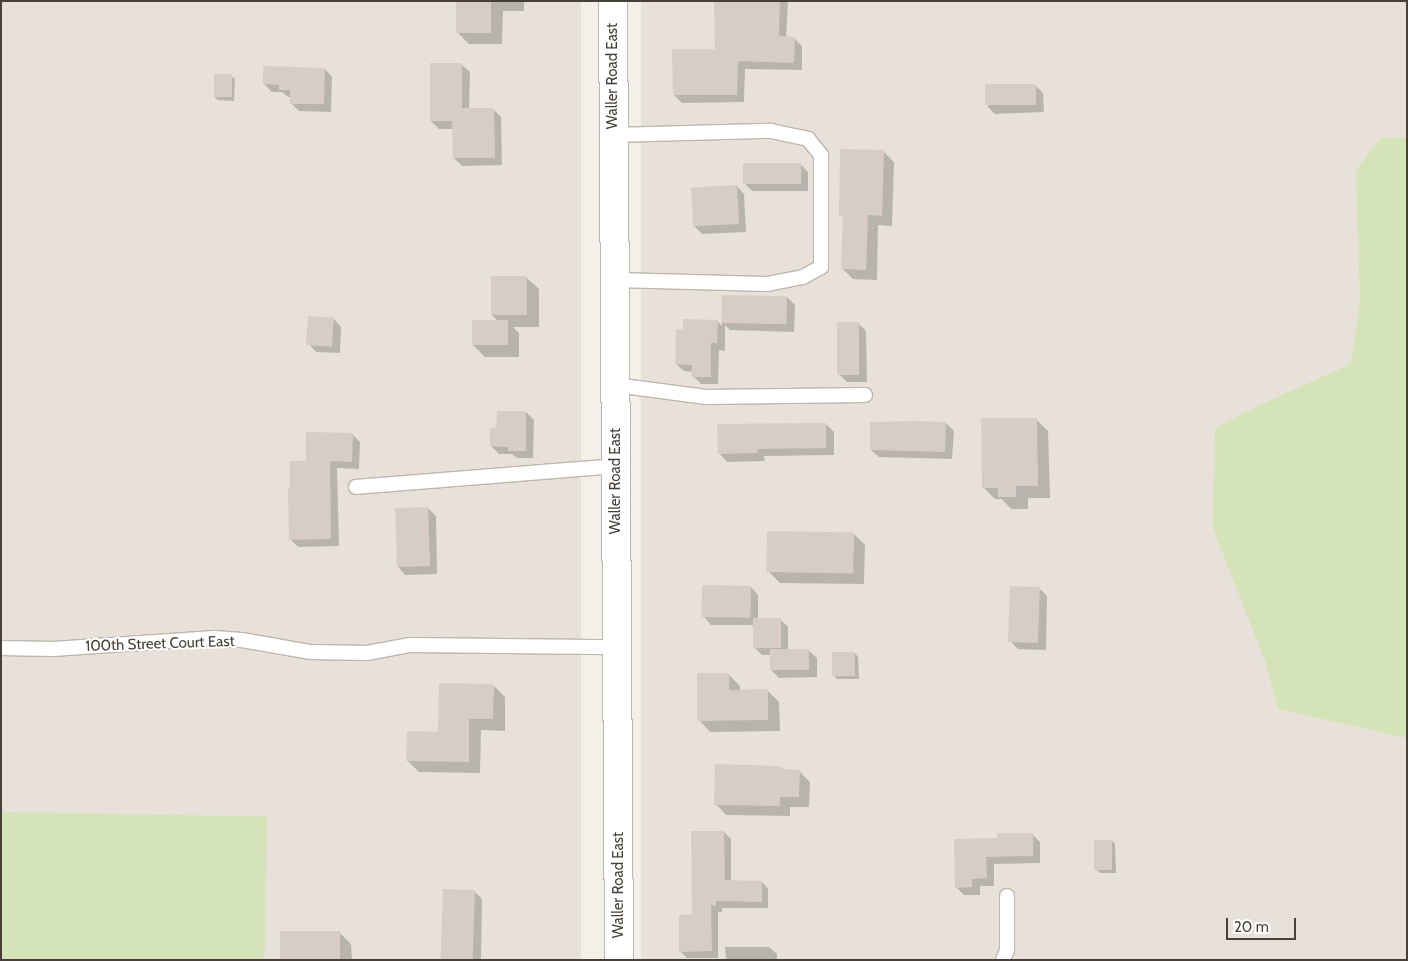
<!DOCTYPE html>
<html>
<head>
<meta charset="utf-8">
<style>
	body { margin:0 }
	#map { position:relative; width:1408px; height:961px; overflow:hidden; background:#f3f0ea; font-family:Cabin,sans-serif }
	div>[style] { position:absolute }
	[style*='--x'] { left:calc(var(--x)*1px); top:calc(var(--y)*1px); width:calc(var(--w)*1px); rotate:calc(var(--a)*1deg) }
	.residential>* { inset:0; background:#e7e1d9; transform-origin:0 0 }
	.green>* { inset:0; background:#d4e3b8; transform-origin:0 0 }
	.shadow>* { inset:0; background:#0003 }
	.building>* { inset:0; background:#d7cdc4; transform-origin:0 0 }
	.roads { filter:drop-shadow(1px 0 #beb6ad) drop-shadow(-1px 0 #beb6ad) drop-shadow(0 1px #beb6ad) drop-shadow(0 -1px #beb6ad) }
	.service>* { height:14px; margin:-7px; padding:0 7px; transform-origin:7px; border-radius:7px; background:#fff }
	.tertiary>* { height:28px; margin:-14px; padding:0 14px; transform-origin:14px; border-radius:14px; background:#fff }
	span { translate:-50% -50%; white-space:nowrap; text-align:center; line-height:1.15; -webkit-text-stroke:4px #fff; paint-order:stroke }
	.street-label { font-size:15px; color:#464039 }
	.frame { position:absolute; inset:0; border:2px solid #464039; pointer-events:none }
	.scale { position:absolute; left:1226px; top:918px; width:70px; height:22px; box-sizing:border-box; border:2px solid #464039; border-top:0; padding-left:6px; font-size:15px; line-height:18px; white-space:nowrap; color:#464039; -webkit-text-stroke:4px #fff; paint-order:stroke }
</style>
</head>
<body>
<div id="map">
	<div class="residential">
		<i style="left:2px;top:1px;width:579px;height:959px"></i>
		<i style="left:641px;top:1px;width:766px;height:959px"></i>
	</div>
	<div class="green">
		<i style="clip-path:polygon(1381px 138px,1407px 138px,1407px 738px,1278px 709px,1266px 663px,1213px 529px,1215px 428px,1258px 406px,1351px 364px,1360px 302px,1356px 170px)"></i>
		<i style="left:1px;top:812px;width:266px;height:148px;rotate:1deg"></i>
	</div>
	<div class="shadow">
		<i style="clip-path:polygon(457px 1px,524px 1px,524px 11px,503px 11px,502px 44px,469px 44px,457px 32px)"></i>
		<i style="clip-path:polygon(715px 1px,788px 1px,786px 38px,794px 38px,802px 46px,802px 70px,745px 69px,744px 102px,682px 103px,674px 95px,716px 50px)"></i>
		<i style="clip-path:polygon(462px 65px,470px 72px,469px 110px,493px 109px,501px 117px,502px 165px,462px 166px,454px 158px,454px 129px,439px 129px,431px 121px)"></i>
		<i style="clip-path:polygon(325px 69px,332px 77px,331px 112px,299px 111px,291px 103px,291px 97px,288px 97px,282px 92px,272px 92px,264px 84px)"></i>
		<i style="clip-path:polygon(231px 76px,235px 79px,234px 101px,218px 100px,214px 97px)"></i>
		<i style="clip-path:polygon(1035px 85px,1043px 93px,1044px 112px,995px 114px,987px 106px)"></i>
		<i style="clip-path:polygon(884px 152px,894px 162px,892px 226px,878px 225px,877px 280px,853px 279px,842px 268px,844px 218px,840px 214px)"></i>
		<i style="clip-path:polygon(800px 164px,808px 172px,808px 191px,752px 191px,745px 184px)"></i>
		<i style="clip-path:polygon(737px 186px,744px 194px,746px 232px,702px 234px,694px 226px)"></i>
		<i style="clip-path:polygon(527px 278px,539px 289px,539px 327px,513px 327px,519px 333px,519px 357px,485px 357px,473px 345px,498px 321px,492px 315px)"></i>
		<i style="clip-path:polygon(723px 297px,787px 297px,795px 305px,794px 332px,730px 330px,725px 325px,725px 351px,719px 350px,718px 384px,701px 384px,693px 376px,693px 372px,684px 371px,676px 364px,717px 321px,722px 326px)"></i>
		<i style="clip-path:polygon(334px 319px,341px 327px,340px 353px,316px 352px,309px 344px)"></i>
		<i style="clip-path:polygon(858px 323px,866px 331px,867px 382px,847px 382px,839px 374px)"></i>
		<i style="clip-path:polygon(526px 412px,534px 420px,533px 458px,517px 458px,512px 454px,499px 454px,491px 446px,498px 429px)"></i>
		<i style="clip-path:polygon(1036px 419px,1048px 431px,1050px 498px,1028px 498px,1028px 509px,1011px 509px,1002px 499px,995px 499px,983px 487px)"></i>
		<i style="clip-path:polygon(946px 423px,954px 431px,952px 459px,879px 457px,871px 450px)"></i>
		<i style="clip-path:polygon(826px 424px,834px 432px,834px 455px,764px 456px,765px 461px,727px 462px,720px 454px)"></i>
		<i style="clip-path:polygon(352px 434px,360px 442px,359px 469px,337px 468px,339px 546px,298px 547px,290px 539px,291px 489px,307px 463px)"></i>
		<i style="clip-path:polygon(428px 508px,436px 516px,437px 574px,405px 575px,398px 567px)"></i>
		<i style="clip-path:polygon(853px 533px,865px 545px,864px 584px,780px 583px,768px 571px)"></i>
		<i style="clip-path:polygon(751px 587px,758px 595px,758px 619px,780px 619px,788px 627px,788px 651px,809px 651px,817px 658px,817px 677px,779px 678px,771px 670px,771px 655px,762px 655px,754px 647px,754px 625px,711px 625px,704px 617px)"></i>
		<i style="clip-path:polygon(1039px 588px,1047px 596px,1046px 650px,1018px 649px,1010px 641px)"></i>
		<i style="clip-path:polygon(855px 653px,858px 657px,859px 679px,837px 679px,833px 675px)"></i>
		<i style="clip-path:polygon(728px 674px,740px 686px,740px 691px,767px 690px,779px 702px,780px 731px,710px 732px,699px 720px)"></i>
		<i style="clip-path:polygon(493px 685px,505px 697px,505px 731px,481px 730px,480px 773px,419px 772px,407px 760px)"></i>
		<i style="clip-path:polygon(780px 767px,784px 770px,799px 771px,810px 782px,809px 807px,790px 807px,790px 816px,726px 815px,716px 804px)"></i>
		<i style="clip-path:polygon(724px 832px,731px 839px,731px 881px,762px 882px,768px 889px,768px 908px,722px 908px,722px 912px,718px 912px,718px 958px,687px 958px,680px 951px)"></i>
		<i style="clip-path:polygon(1032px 834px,1040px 842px,1040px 863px,994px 864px,994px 886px,980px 886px,980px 895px,964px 895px,956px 887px,999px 839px)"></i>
		<i style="clip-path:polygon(1112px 841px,1115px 844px,1116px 873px,1100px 873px,1097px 870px)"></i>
		<i style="clip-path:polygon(444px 890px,474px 891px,482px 899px,481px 960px,445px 960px)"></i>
		<i style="clip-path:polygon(340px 933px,351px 944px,352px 960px,282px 960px)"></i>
		<i style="clip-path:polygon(725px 947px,769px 947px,777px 954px,777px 960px,726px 960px)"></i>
	</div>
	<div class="building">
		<i style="left:456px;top:1px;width:35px;height:32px"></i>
		<i style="clip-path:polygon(714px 1px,780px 1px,779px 36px,795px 37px,794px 63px,738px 61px,737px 95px,673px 95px,672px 49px,715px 49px)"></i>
		<i style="clip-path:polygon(430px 63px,462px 63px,462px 108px,494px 108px,495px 158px,453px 158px,452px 121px,430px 121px)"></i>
		<i style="clip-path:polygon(263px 66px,325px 68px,324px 104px,290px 104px,290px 90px,279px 90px,279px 85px,263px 84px)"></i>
		<i style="left:214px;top:74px;width:18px;height:23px"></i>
		<i style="left:1036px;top:84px;width:21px;height:51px;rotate:90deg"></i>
		<i style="clip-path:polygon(840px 149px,884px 150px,882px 216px,868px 215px,866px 270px,841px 269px,843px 215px,839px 215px)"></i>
		<i style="left:743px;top:163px;width:58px;height:21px"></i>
		<i style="left:737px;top:185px;width:39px;height:46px;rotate:87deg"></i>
		<i style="left:491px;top:276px;width:36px;height:39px"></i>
		<i style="left:722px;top:295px;width:65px;height:28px;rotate:1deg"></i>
		<i style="left:308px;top:316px;width:26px;height:29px;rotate:4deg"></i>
		<i style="clip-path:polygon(683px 319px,718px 320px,717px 343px,711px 343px,711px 377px,691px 377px,692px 365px,675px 364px,676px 329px,683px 329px)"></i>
		<i style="left:472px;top:320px;width:36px;height:25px"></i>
		<i style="left:837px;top:322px;width:22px;height:53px"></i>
		<i style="clip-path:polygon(497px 411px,526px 411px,526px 451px,508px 451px,508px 447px,490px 446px,490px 428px,496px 428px)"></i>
		<i style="clip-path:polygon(981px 418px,1037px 418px,1038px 486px,1016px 486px,1016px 497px,998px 497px,998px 488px,982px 488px)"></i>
		<i style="clip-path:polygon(916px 421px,946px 422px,945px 452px,870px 450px,870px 422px)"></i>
		<i style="clip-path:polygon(826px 423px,826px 448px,757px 449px,757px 453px,718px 454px,717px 424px)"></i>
		<i style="clip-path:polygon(306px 432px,353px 433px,352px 462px,330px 461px,331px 539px,289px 540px,288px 488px,290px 488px,290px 461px,306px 461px)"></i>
		<i style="left:428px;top:507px;width:59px;height:33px;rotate:88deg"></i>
		<i style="left:767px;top:531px;width:87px;height:41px;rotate:1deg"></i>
		<i style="left:702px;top:585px;width:49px;height:32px;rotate:1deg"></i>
		<i style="left:1010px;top:586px;width:30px;height:56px;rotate:2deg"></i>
		<i style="left:753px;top:618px;width:28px;height:30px"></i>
		<i style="left:809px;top:649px;width:21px;height:39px;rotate:90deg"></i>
		<i style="left:832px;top:652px;width:23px;height:24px"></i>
		<i style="clip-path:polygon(697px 673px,729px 673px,729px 690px,768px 689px,768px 720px,697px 721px)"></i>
		<i style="clip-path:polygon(439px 683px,494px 684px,493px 719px,469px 719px,469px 762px,406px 761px,407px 731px,438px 732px)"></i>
		<i style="clip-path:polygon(715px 764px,781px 766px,781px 769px,800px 770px,799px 797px,780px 797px,780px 806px,714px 805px)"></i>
		<i style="clip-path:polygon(691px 831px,724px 831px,725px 880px,762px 881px,762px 902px,716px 901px,716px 906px,711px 905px,712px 951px,679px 952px,679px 915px,692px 914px)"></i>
		<i style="clip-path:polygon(997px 833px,1033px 833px,1033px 856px,986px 857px,987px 878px,972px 879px,972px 887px,955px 888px,954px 839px,997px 838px)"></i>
		<i style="left:1094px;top:840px;width:18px;height:30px"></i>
		<i style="left:443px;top:889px;width:32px;height:71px;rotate:2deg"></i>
		<i style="left:340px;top:931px;width:29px;height:60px;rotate:90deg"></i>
	</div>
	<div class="roads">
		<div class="service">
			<i style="--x:613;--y:135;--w:158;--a:-1.5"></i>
			<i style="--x:771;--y:131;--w:38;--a:12"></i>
			<i style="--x:808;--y:139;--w:21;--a:51"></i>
			<i style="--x:821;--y:155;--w:112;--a:90"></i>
			<i style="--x:821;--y:267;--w:21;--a:151"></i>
			<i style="--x:803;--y:277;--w:36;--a:169"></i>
			<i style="--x:768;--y:284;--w:154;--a:-178.5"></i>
			<i style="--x:615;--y:385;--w:92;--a:7.5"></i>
			<i style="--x:706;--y:397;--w:159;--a:-0.7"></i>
			<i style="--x:356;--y:487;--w:261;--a:-4.6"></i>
			<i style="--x:1;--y:648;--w:52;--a:1.1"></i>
			<i style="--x:53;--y:649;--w:161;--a:-3.9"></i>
			<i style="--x:214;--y:638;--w:28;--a:4"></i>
			<i style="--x:242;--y:640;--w:70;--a:9.9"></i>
			<i style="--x:311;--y:652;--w:56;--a:1"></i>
			<i style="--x:367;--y:653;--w:44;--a:-10.5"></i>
			<i style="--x:410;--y:645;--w:207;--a:0.6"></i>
			<i style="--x:1003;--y:960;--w:11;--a:-68"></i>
			<i style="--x:1007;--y:950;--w:54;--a:-90"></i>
		</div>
		<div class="tertiary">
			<i style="--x:613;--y:1;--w:959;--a:89.64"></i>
		</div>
	</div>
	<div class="street-label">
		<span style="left:613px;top:76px;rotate:-90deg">Waller Road East</span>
		<span style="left:616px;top:481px;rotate:-90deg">Waller Road East</span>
		<span style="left:160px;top:644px;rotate:-2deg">100th Street Court East</span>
		<span style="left:619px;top:885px;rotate:-90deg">Waller Road East</span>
	</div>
	<div class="frame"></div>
	<div class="scale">20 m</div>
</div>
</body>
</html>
